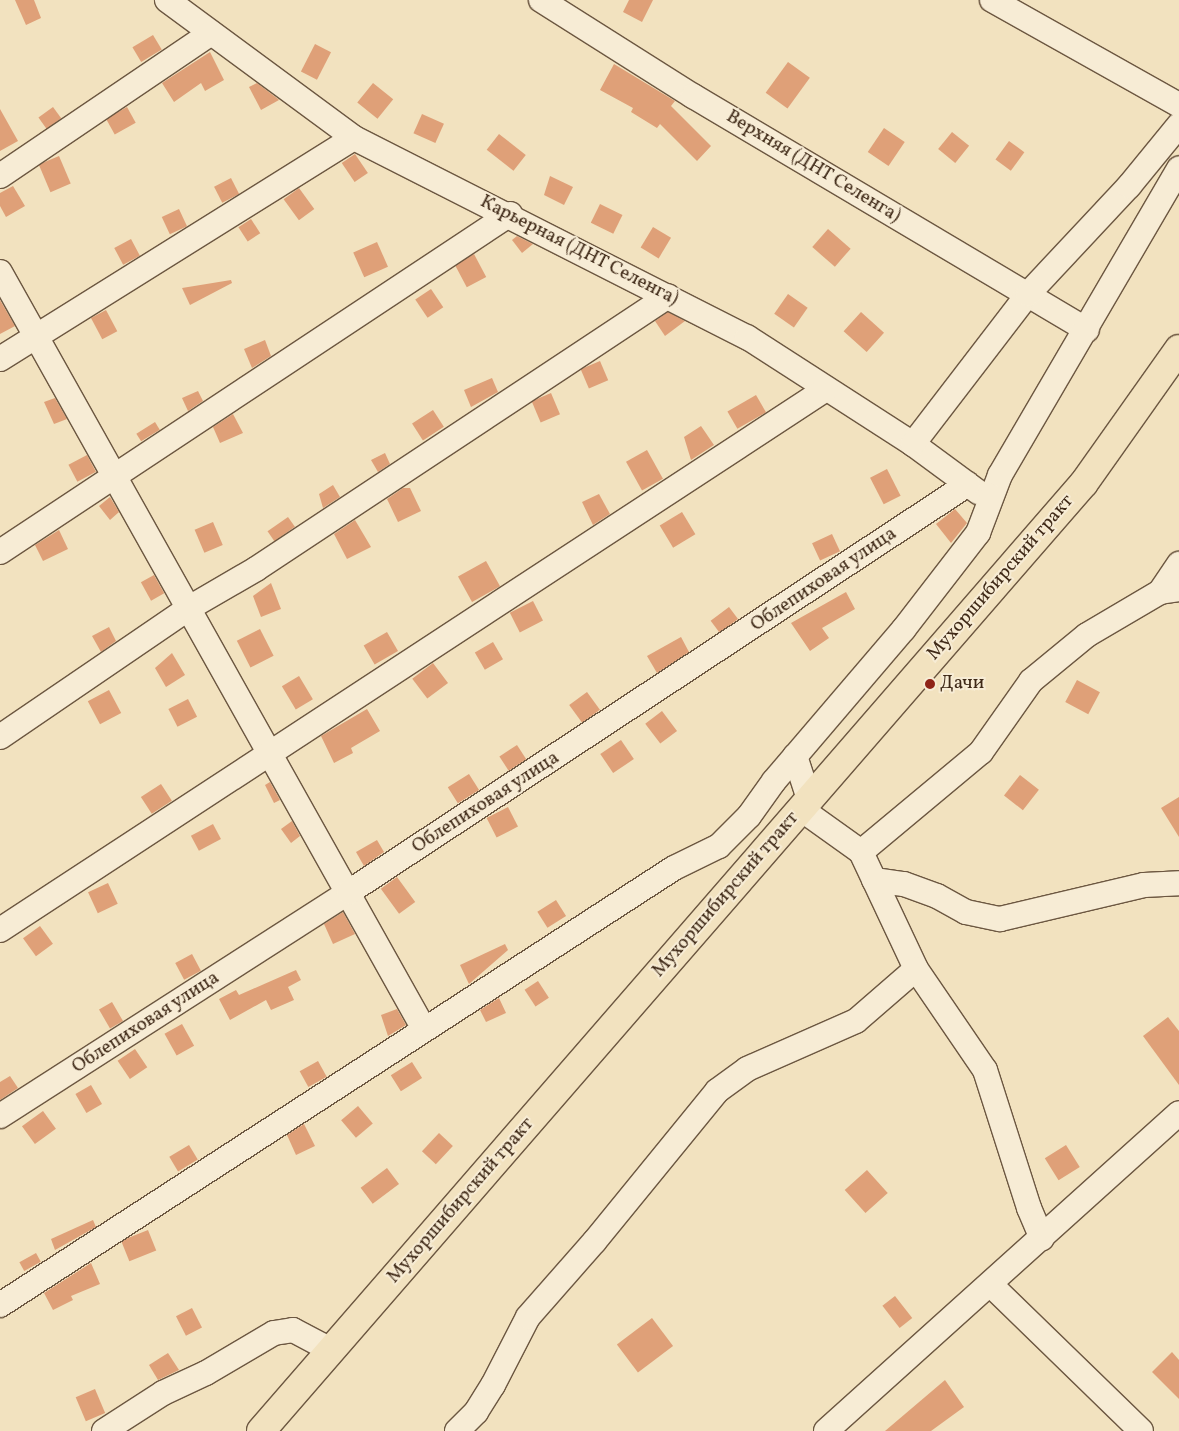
<!DOCTYPE html>
<html>
<head>
<meta charset="utf-8">
<style>
	body { margin:0 }
	#map { position:relative; width:1179px; height:1431px; overflow:hidden; background:#f2e2bf; font-family:Vollkorn,serif }
	div>[style] { position:absolute }
	[style*='--x'] { left:calc(var(--x)*1px); top:calc(var(--y)*1px); width:calc(var(--w)*1px); rotate:calc(var(--a)*1deg) }
	.building>* { inset:0; background:#dfa078; transform-origin:0 0 }
	.roads { filter:drop-shadow(1px 0 #6c5741) drop-shadow(-1px 0 #6c5741) drop-shadow(0 1px #6c5741) drop-shadow(0 -1px #6c5741) }
	.street>* { height:24px; margin:-12px; padding:0 12px; transform-origin:12px; border-radius:12px; background:#f7ecd5 }
	.primary>* { height:28px; margin:-14px; padding:0 14px; transform-origin:14px; border-radius:14px; background:#f2e2bf }
	.dots>* { width:14px; height:14px; translate:-50% -50%; box-sizing:border-box; border:2px solid #f7ecd5; border-radius:50% }
	span { translate:-50% -50%; white-space:nowrap; text-align:center; line-height:1.15; -webkit-text-stroke:4px #f7ecd5; paint-order:stroke }
	.street-label { font-size:19px; color:#3f2917 }
	.poi-label { font-size:19px; color:#3f2917 }
	.left { translate:0 -50%; text-align:left }
</style>
</head>
<body>
<div id="map">
	<div class="building">
		<i style="clip-path:polygon(15px 0,34px 0,41px 18px,26px 25px)"></i>
		<i style="clip-path:polygon(629px 0,653px 0,642px 22px,623px 12px)"></i>
		<i style="left:153px;top:35px;width:17px;height:24px;rotate:59deg"></i>
		<i style="left:315px;top:44px;width:18px;height:31px;rotate:27deg"></i>
		<i style="clip-path:polygon(210px 52px,224px 80px,205px 91px,201px 83px,174px 102px,162px 83px)"></i>
		<i style="left:788px;top:62px;width:27px;height:38px;rotate:36deg"></i>
		<i style="clip-path:polygon(614px 64px,675px 101px,671px 106px,711px 146px,697px 161px,660px 124px,657px 128px,631px 112px,633px 108px,600px 90px)"></i>
		<i style="clip-path:polygon(257px 83px,278px 99px,279px 100px,261px 110px,249px 87px)"></i>
		<i style="left:373px;top:83px;width:26px;height:25px;rotate:39deg"></i>
		<i style="left:53px;top:107px;width:14px;height:18px;rotate:54deg"></i>
		<i style="left:127px;top:107px;width:18px;height:24px;rotate:61deg"></i>
		<i style="clip-path:polygon(0 109px,18px 141px,0 151px)"></i>
		<i style="left:422px;top:114px;width:24px;height:21px;rotate:24deg"></i>
		<i style="left:884px;top:128px;width:25px;height:29px;rotate:34deg"></i>
		<i style="left:952px;top:132px;width:22px;height:22px;rotate:39deg"></i>
		<i style="left:499px;top:134px;width:34px;height:20px;rotate:38deg"></i>
		<i style="left:1009px;top:141px;width:19px;height:23px;rotate:36deg"></i>
		<i style="left:355px;top:154px;width:23px;height:16px;rotate:56deg"></i>
		<i style="left:59px;top:156px;width:30px;height:22px;rotate:67deg"></i>
		<i style="clip-path:polygon(550px 176px,573px 187px,564px 205px,544px 195px)"></i>
		<i style="left:231px;top:178px;width:18px;height:19px;rotate:63deg"></i>
		<i style="clip-path:polygon(13px 186px,25px 206px,6px 217px,0 206px,0 193px)"></i>
		<i style="left:299px;top:188px;width:26px;height:19px;rotate:54deg"></i>
		<i style="left:600px;top:204px;width:25px;height:21px;rotate:26deg"></i>
		<i style="left:179px;top:209px;width:19px;height:19px;rotate:65deg"></i>
		<i style="left:251px;top:219px;width:17px;height:15px;rotate:57deg"></i>
		<i style="left:653px;top:227px;width:21px;height:24px;rotate:31deg"></i>
		<i style="left:828px;top:229px;width:30px;height:24px;rotate:41deg"></i>
		<i style="clip-path:polygon(517px 236px,533px 244px,522px 253px,512px 240px)"></i>
		<i style="left:131px;top:239px;width:19px;height:19px;rotate:62deg"></i>
		<i style="left:377px;top:242px;width:27px;height:26px;rotate:66deg"></i>
		<i style="left:474px;top:254px;width:26px;height:22px;rotate:62deg"></i>
		<i style="clip-path:polygon(231px 280px,232px 283px,190px 305px,182px 288px)"></i>
		<i style="left:431px;top:289px;width:22px;height:19px;rotate:56deg"></i>
		<i style="left:788px;top:294px;width:24px;height:24px;rotate:35deg"></i>
		<i style="clip-path:polygon(0 300px,15px 326px,0 334px)"></i>
		<i style="left:106px;top:310px;width:24px;height:17px;rotate:62deg"></i>
		<i style="clip-path:polygon(668px 312px,685px 321px,665px 336px,655px 321px)"></i>
		<i style="left:861px;top:312px;width:31px;height:26px;rotate:42deg"></i>
		<i style="clip-path:polygon(265px 340px,271px 356px,252px 368px,244px 349px)"></i>
		<i style="left:600px;top:361px;width:21px;height:21px;rotate:67deg"></i>
		<i style="clip-path:polygon(492px 378px,498px 392px,471px 407px,464px 390px)"></i>
		<i style="clip-path:polygon(198px 391px,203px 401px,188px 411px,182px 398px)"></i>
		<i style="left:551px;top:393px;width:23px;height:21px;rotate:67deg"></i>
		<i style="left:756px;top:395px;width:20px;height:33px;rotate:60deg"></i>
		<i style="clip-path:polygon(55px 398px,67px 419px,54px 424px,44px 402px)"></i>
		<i style="left:433px;top:410px;width:20px;height:25px;rotate:57deg"></i>
		<i style="clip-path:polygon(233px 414px,243px 433px,220px 443px,213px 427px)"></i>
		<i style="left:155px;top:422px;width:9px;height:22px;rotate:58deg"></i>
		<i style="clip-path:polygon(701px 426px,714px 445px,691px 460px,684px 437px)"></i>
		<i style="left:647px;top:450px;width:33px;height:24px;rotate:61deg"></i>
		<i style="clip-path:polygon(385px 453px,390px 464px,378px 472px,371px 460px)"></i>
		<i style="left:87px;top:455px;width:19px;height:21px;rotate:62deg"></i>
		<i style="left:887px;top:469px;width:30px;height:19px;rotate:63deg"></i>
		<i style="clip-path:polygon(333px 485px,340px 497px,323px 508px,319px 494px)"></i>
		<i style="clip-path:polygon(403px 488px,410px 488px,421px 511px,398px 522px,387px 499px)"></i>
		<i style="clip-path:polygon(599px 494px,610px 514px,593px 525px,582px 502px)"></i>
		<i style="clip-path:polygon(110px 497px,119px 512px,110px 520px,99px 506px)"></i>
		<i style="clip-path:polygon(955px 509px,967px 523px,951px 543px,936px 524px)"></i>
		<i style="left:682px;top:512px;width:26px;height:26px;rotate:59deg"></i>
		<i style="left:288px;top:517px;width:12px;height:25px;rotate:55deg"></i>
		<i style="clip-path:polygon(355px 520px,371px 547px,347px 559px,334px 534px)"></i>
		<i style="left:213px;top:522px;width:25px;height:20px;rotate:67deg"></i>
		<i style="clip-path:polygon(59px 530px,68px 549px,43px 561px,35px 545px)"></i>
		<i style="left:832px;top:534px;width:19px;height:22px;rotate:65deg"></i>
		<i style="left:486px;top:561px;width:29px;height:32px;rotate:61deg"></i>
		<i style="left:154px;top:575px;width:21px;height:15px;rotate:61deg"></i>
		<i style="clip-path:polygon(271px 583px,281px 609px,261px 617px,253px 596px)"></i>
		<i style="clip-path:polygon(846px 592px,855px 609px,822px 628px,829px 638px,810px 651px,791px 623px)"></i>
		<i style="left:533px;top:601px;width:22px;height:26px;rotate:63deg"></i>
		<i style="left:729px;top:607px;width:15px;height:23px;rotate:53deg"></i>
		<i style="clip-path:polygon(109px 627px,116px 641px,101px 652px,92px 636px)"></i>
		<i style="left:260px;top:629px;width:30px;height:26px;rotate:63deg"></i>
		<i style="left:387px;top:632px;width:22px;height:27px;rotate:60deg"></i>
		<i style="clip-path:polygon(681px 637px,689px 652px,657px 673px,647px 656px)"></i>
		<i style="left:493px;top:642px;width:20px;height:21px;rotate:60deg"></i>
		<i style="clip-path:polygon(172px 653px,185px 675px,166px 687px,155px 668px)"></i>
		<i style="left:433px;top:663px;width:25px;height:26px;rotate:53deg"></i>
		<i style="left:299px;top:676px;width:27px;height:20px;rotate:59deg"></i>
		<i style="left:1077px;top:680px;width:26px;height:25px;rotate:28deg"></i>
		<i style="left:109px;top:690px;width:26px;height:24px;rotate:62deg"></i>
		<i style="left:587px;top:692px;width:22px;height:22px;rotate:54deg"></i>
		<i style="left:188px;top:699px;width:20px;height:22px;rotate:63deg"></i>
		<i style="clip-path:polygon(367px 709px,380px 731px,351px 748px,353px 753px,334px 763px,321px 736px)"></i>
		<i style="left:662px;top:711px;width:25px;height:21px;rotate:53deg"></i>
		<i style="left:621px;top:740px;width:23px;height:25px;rotate:56deg"></i>
		<i style="left:517px;top:745px;width:17px;height:21px;rotate:57deg"></i>
		<i style="left:469px;top:774px;width:19px;height:25px;rotate:58deg"></i>
		<i style="left:1020px;top:775px;width:24px;height:26px;rotate:38deg"></i>
		<i style="clip-path:polygon(270px 782px,280px 800px,274px 803px,265px 785px)"></i>
		<i style="left:161px;top:784px;width:20px;height:24px;rotate:57deg"></i>
		<i style="clip-path:polygon(1179px 797px,1179px 837px,1161px 808px)"></i>
		<i style="left:508px;top:807px;width:22px;height:24px;rotate:63deg"></i>
		<i style="clip-path:polygon(292px 821px,300px 836px,291px 843px,281px 829px)"></i>
		<i style="left:213px;top:824px;width:17px;height:25px;rotate:62deg"></i>
		<i style="clip-path:polygon(377px 840px,384px 852px,364px 866px,356px 852px)"></i>
		<i style="left:397px;top:877px;width:31px;height:20px;rotate:54deg"></i>
		<i style="left:108px;top:883px;width:23px;height:22px;rotate:65deg"></i>
		<i style="left:556px;top:900px;width:19px;height:22px;rotate:58deg"></i>
		<i style="clip-path:polygon(343px 912px,355px 934px,333px 944px,324px 924px)"></i>
		<i style="left:40px;top:926px;width:22px;height:21px;rotate:54deg"></i>
		<i style="clip-path:polygon(505px 944px,508px 950px,469px 984px,460px 965px)"></i>
		<i style="left:192px;top:954px;width:19px;height:19px;rotate:62deg"></i>
		<i style="clip-path:polygon(296px 970px,301px 980px,288px 987px,294px 1000px,271px 1010px,266px 1000px,230px 1020px,219px 999px,236px 990px,239px 995px)"></i>
		<i style="left:538px;top:981px;width:20px;height:16px;rotate:57deg"></i>
		<i style="clip-path:polygon(499px 998px,506px 1013px,486px 1022px,480px 1010px)"></i>
		<i style="left:112px;top:1002px;width:22px;height:15px;rotate:60deg"></i>
		<i style="clip-path:polygon(397px 1009px,406px 1025px,388px 1036px,381px 1015px)"></i>
		<i style="clip-path:polygon(1168px 1017px,1179px 1031px,1179px 1085px,1143px 1036px)"></i>
		<i style="left:182px;top:1024px;width:25px;height:20px;rotate:61deg"></i>
		<i style="left:135px;top:1049px;width:22px;height:21px;rotate:56deg"></i>
		<i style="left:318px;top:1061px;width:18px;height:21px;rotate:61deg"></i>
		<i style="left:412px;top:1062px;width:19px;height:25px;rotate:58deg"></i>
		<i style="clip-path:polygon(10px 1076px,18px 1088px,0 1100px,0 1082px)"></i>
		<i style="left:91px;top:1085px;width:22px;height:18px;rotate:60deg"></i>
		<i style="left:358px;top:1106px;width:23px;height:22px;rotate:50deg"></i>
		<i style="left:43px;top:1111px;width:22px;height:26px;rotate:54deg"></i>
		<i style="clip-path:polygon(304px 1124px,315px 1146px,296px 1155px,287px 1135px)"></i>
		<i style="left:439px;top:1133px;width:19px;height:25px;rotate:43deg"></i>
		<i style="left:189px;top:1145px;width:17px;height:23px;rotate:59deg"></i>
		<i style="left:1066px;top:1145px;width:26px;height:25px;rotate:58deg"></i>
		<i style="left:387px;top:1168px;width:20px;height:33px;rotate:53deg"></i>
		<i style="left:867px;top:1170px;width:31px;height:30px;rotate:48deg"></i>
		<i style="clip-path:polygon(93px 1220px,96px 1227px,55px 1250px,51px 1239px)"></i>
		<i style="left:148px;top:1230px;width:22px;height:29px;rotate:68deg"></i>
		<i style="left:36px;top:1253px;width:10px;height:19px;rotate:61deg"></i>
		<i style="clip-path:polygon(91px 1263px,100px 1284px,71px 1296px,73px 1300px,53px 1310px,44px 1293px)"></i>
		<i style="left:895px;top:1296px;width:28px;height:16px;rotate:52deg"></i>
		<i style="left:192px;top:1308px;width:22px;height:18px;rotate:63deg"></i>
		<i style="left:652px;top:1318px;width:35px;height:44px;rotate:53deg"></i>
		<i style="clip-path:polygon(1172px 1352px,1179px 1360px,1179px 1399px,1152px 1372px)"></i>
		<i style="clip-path:polygon(168px 1353px,179px 1370px,158px 1380px,149px 1365px)"></i>
		<i style="clip-path:polygon(945px 1380px,964px 1407px,931px 1431px,885px 1431px)"></i>
		<i style="left:95px;top:1389px;width:26px;height:21px;rotate:67deg"></i>
	</div>
	<div class="roads">
		<div class="street">
			<i style="--x:167;--y:0;--w:232;--a:36.4"></i>
			<i style="--x:354;--y:138;--w:441;--a:26.9"></i>
			<i style="--x:747;--y:337;--w:197;--a:32.8"></i>
			<i style="--x:913;--y:444;--w:81;--a:36.4"></i>
			<i style="--x:541;--y:0;--w:180;--a:32.3"></i>
			<i style="--x:693;--y:96;--w:458;--a:30.7"></i>
			<i style="--x:992;--y:0;--w:214;--a:29.3"></i>
			<i style="--x:0;--y:176;--w:255;--a:-34.1"></i>
			<i style="--x:0;--y:272;--w:868;--a:60.75"></i>
			<i style="--x:0;--y:359;--w:417;--a:-32"></i>
			<i style="--x:913;--y:444;--w:189;--a:-52.5"></i>
			<i style="--x:1028;--y:294;--w:148;--a:-46.9"></i>
			<i style="--x:1129;--y:186;--w:79;--a:-50.7"></i>
			<i style="--x:0;--y:552;--w:612;--a:-33.53"></i>
			<i style="--x:1160;--y:592;--w:34;--a:-56"></i>
			<i style="--x:0;--y:737;--w:229;--a:-34.3"></i>
			<i style="--x:189;--y:608;--w:78;--a:-30.2"></i>
			<i style="--x:256;--y:569;--w:494;--a:-33.5"></i>
			<i style="--x:795;--y:756;--w:45;--a:72"></i>
			<i style="--x:801;--y:809;--w:74;--a:35.6"></i>
			<i style="--x:861;--y:852;--w:129;--a:64.8"></i>
			<i style="--x:916;--y:969;--w:122;--a:55.7"></i>
			<i style="--x:985;--y:1070;--w:145;--a:72.3"></i>
			<i style="--x:1029;--y:1208;--w:33;--a:67"></i>
			<i style="--x:861;--y:852;--w:156;--a:-39.8"></i>
			<i style="--x:981;--y:752;--w:87;--a:-54.8"></i>
			<i style="--x:1031;--y:681;--w:72;--a:-39.4"></i>
			<i style="--x:1087;--y:635;--w:85;--a:-30.5"></i>
			<i style="--x:1160;--y:592;--w:19;--a:-9"></i>
			<i style="--x:874;--y:880;--w:30;--a:8"></i>
			<i style="--x:904;--y:884;--w:35;--a:20"></i>
			<i style="--x:937;--y:896;--w:33;--a:29"></i>
			<i style="--x:966;--y:912;--w:35;--a:12"></i>
			<i style="--x:1000;--y:919;--w:148;--a:-13.3"></i>
			<i style="--x:1144;--y:885;--w:35;--a:-3"></i>
			<i style="--x:0;--y:930;--w:987;--a:-33.22"></i>
			<i style="--x:0;--y:1116;--w:415;--a:-32.7"></i>
			<i style="--x:349;--y:892;--w:741;--a:-33.39"></i>
			<i style="--x:991;--y:1285;--w:209;--a:44.2"></i>
			<i style="--x:0;--y:1305;--w:803;--a:-32.96"></i>
			<i style="--x:674;--y:868;--w:50;--a:-26.1"></i>
			<i style="--x:719;--y:846;--w:42;--a:-45"></i>
			<i style="--x:749;--y:816;--w:43;--a:-54.5"></i>
			<i style="--x:774;--y:781;--w:199;--a:-49.5"></i>
			<i style="--x:903;--y:630;--w:123;--a:-52.3"></i>
			<i style="--x:978;--y:533;--w:62;--a:-69.2"></i>
			<i style="--x:1000;--y:475;--w:355;--a:-59.7"></i>
			<i style="--x:104;--y:1431;--w:70;--a:-32.8"></i>
			<i style="--x:163;--y:1393;--w:47;--a:-24.9"></i>
			<i style="--x:206;--y:1373;--w:79;--a:-30.5"></i>
			<i style="--x:274;--y:1333;--w:19;--a:-9"></i>
			<i style="--x:293;--y:1330;--w:43;--a:27.8"></i>
			<i style="--x:457;--y:1431;--w:27;--a:-45"></i>
			<i style="--x:476;--y:1412;--w:32;--a:-58"></i>
			<i style="--x:493;--y:1385;--w:76;--a:-62.8"></i>
			<i style="--x:528;--y:1317;--w:100;--a:-48.7"></i>
			<i style="--x:594;--y:1242;--w:195;--a:-50.8"></i>
			<i style="--x:717;--y:1091;--w:37;--a:-36"></i>
			<i style="--x:747;--y:1069;--w:119;--a:-23.8"></i>
			<i style="--x:856;--y:1021;--w:79;--a:-40.9"></i>
			<i style="--x:826;--y:1431;--w:475;--a:-42"></i>
		</div>
		<div class="primary">
			<i style="--x:261;--y:1431;--w:1255;--a:-49.04"></i>
			<i style="--x:1084;--y:483;--w:164;--a:-54.7"></i>
		</div>
	</div>
	<div class="dots">
		<i style="left:930px;top:684px;background:#8f2418"></i>
	</div>
	<div class="street-label">
		<span style="left:813px;top:167px;rotate:31deg">Верхняя (ДНТ Селенга)</span>
		<span style="left:579px;top:251px;rotate:27deg">Карьерная (ДНТ Селенга)</span>
		<span style="left:1001px;top:578px;rotate:-49deg">Мухоршибирский тракт</span>
		<span style="left:824px;top:580px;rotate:-34deg">Облепиховая улица</span>
		<span style="left:486px;top:803px;rotate:-33deg">Облепиховая улица</span>
		<span style="left:726px;top:895px;rotate:-49deg">Мухоршибирский тракт</span>
		<span style="left:146px;top:1023px;rotate:-33deg">Облепиховая улица</span>
		<span style="left:461px;top:1201px;rotate:-49deg">Мухоршибирский тракт</span>
	</div>
	<div class="poi-label">
		<span class="left" style="left:940px;top:684px">Дачи</span>
	</div>
</div>
</body>
</html>
